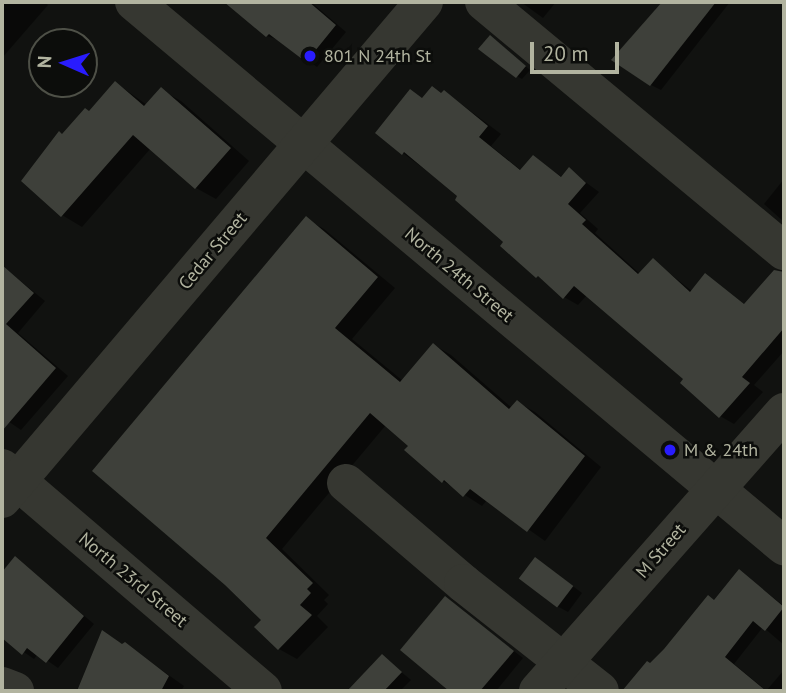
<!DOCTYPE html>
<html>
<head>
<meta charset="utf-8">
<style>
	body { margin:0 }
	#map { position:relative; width:786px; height:693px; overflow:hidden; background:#111210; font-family:"PT Sans",sans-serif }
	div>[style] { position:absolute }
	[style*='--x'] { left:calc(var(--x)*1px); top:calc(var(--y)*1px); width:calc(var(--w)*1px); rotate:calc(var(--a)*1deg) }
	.shadow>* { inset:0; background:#0007 }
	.building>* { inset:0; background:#3e403a; transform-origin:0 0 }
	.minor>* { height:38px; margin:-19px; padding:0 19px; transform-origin:19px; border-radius:19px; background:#363731 }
	.dots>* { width:19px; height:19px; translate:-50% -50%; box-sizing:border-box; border:4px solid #0c0d0b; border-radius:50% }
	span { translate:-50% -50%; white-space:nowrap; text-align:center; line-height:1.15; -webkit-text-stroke:5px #0c0d0b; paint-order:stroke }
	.poi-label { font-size:18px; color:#b2b4a0 }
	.left { translate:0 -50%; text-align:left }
	.street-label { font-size:18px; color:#b2b4a0 }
	.frame { position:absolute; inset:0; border:4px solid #b2b4a0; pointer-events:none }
	.north { position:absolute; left:28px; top:28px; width:70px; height:70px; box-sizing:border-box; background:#0c0d0b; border:2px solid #4e5047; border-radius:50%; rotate:273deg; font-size:19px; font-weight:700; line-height:28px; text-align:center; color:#b2b4a0 }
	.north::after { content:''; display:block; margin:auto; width:24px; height:32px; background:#291cfe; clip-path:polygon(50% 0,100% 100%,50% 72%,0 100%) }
	.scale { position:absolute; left:530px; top:42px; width:89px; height:32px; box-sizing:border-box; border:4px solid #b2b4a0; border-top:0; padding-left:9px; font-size:21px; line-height:24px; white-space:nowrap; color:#b2b4a0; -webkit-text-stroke:5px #0c0d0b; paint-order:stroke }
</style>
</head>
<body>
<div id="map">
	<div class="shadow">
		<i style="clip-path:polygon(2px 2px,44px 2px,48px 5px,2px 58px)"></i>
		<i style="clip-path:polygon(227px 2px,311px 2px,346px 32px,317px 67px,279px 40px,267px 36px)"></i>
		<i style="clip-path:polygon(521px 2px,556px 2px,543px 18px)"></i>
		<i style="clip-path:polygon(659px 2px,730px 2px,661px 90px,651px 85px,662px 4px)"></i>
		<i style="clip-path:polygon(495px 40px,530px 70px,522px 79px,517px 76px)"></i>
		<i style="clip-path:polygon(116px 83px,147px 105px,161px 90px,181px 101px,249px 161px,216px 199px,196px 188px,151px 148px,82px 227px,62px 215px,63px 135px,90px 112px)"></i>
		<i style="clip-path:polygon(445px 92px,501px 134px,491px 146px,522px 171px,533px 157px,562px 177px,569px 170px,599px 192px,580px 213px,598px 229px,595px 233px,640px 274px,653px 260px,693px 292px,706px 276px,745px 305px,774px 271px,784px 273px,784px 351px,754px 385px,763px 392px,734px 424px,720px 416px,685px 379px,587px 295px,578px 305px,564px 297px,477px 219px,479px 216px,460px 196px,403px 153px,424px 99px)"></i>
		<i style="clip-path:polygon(784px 179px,784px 222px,764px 204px)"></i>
		<i style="clip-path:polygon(306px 219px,324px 229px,395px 288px,352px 339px,403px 381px,434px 345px,451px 355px,512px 408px,517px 402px,535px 412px,601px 467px,545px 541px,487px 500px,482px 506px,443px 481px,407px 450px,411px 445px,386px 425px,282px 549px,329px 595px,324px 600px,328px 604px,317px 616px,328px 627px,297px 659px,279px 649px,263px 620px,226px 584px)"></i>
		<i style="clip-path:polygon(2px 266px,45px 301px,18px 333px,68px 376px,21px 430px,2px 417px)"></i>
		<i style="clip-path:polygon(15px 558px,94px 624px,58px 668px,38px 654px,34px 659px,2px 637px,2px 575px)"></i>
		<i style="clip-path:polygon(546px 566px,582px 593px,568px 612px,557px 606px)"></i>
		<i style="clip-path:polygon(739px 571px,784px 606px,784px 645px,763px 627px,734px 664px,762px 687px,758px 691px,625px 690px,715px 601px)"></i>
		<i style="clip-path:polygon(446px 599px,523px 658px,496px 691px,449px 691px)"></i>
		<i style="clip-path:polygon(125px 644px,184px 686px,181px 691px,80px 689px)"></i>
		<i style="clip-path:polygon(382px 656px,411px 680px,400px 691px,349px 691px)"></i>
		<i style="clip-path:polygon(784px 670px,784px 691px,766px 691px)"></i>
	</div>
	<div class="building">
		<i style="clip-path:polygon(224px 2px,309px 2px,336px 25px,306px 62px,269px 34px,266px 37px)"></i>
		<i style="clip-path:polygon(662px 2px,716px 2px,650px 86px,611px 60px)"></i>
		<i style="clip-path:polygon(490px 35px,526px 66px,516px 78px,478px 49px)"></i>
		<i style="clip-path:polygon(115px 81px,144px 106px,161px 87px,231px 148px,195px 189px,133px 135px,61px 217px,21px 181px,59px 131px,62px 134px,85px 108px,89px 111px)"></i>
		<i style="clip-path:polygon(432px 86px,441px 93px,444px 90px,488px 126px,479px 137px,520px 170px,533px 155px,561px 177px,569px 167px,586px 183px,568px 204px,586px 220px,582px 224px,638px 274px,653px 258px,690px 292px,705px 273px,744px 304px,774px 270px,784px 272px,784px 328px,742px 377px,750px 383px,719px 418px,680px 383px,683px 379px,574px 286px,563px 299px,538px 276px,536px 278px,500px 246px,503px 242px,455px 200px,457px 196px,404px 152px,402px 155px,375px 133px,410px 89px,422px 98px)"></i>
		<i style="clip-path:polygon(306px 216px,378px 277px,335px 328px,400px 382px,433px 343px,509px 409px,517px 400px,585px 456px,527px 532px,470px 489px,463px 497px,444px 480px,442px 483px,404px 450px,408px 446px,370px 413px,266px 538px,313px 583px,307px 589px,311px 593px,300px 605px,312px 615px,278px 650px,254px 627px,261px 620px,225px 585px,92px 471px)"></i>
		<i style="clip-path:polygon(2px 265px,34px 293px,6px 324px,56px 368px,2px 431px)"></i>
		<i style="clip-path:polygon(15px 556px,84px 616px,46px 663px,27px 648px,22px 655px,2px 638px,2px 572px)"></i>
		<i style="left:535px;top:557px;width:48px;height:27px;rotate:37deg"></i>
		<i style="clip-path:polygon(739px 569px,784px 607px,765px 631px,753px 621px,725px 657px,766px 691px,622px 691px,647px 661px,650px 663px,664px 649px,708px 595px,714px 600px)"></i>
		<i style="clip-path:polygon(445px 596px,514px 651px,480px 691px,449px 691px,400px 650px)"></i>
		<i style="clip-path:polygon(102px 630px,122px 644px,125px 642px,169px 676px,161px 691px,77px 691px)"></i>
		<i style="clip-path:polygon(382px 654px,402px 672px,384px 691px,347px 691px)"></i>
	</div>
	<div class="minor">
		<i style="--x:134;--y:2;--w:848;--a:39.93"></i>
		<i style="--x:484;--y:2;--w:390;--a:39.7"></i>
		<i style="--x:2;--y:468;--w:343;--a:40.5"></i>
		<i style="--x:346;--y:483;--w:154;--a:40.5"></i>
		<i style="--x:463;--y:583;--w:174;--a:38.2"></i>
		<i style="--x:2;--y:499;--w:652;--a:-49.67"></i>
		<i style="--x:2;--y:686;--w:14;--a:21"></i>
		<i style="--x:538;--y:691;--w:372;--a:-48.6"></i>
	</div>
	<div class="dots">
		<i style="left:310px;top:56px;background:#291cfe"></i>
		<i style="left:670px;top:450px;background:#291cfe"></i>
	</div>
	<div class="poi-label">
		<span class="left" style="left:324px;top:56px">801 N 24th St</span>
		<span class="left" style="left:684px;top:450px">M &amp; 24th</span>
	</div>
	<div class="street-label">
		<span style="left:213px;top:251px;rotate:-50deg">Cedar Street</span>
		<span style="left:459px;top:275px;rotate:40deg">North 24th Street</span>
		<span style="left:661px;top:551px;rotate:-49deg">M Street</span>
		<span style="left:133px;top:580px;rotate:40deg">North 23rd Street</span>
	</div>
	<div class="frame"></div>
	<div class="north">N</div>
	<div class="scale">20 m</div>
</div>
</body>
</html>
